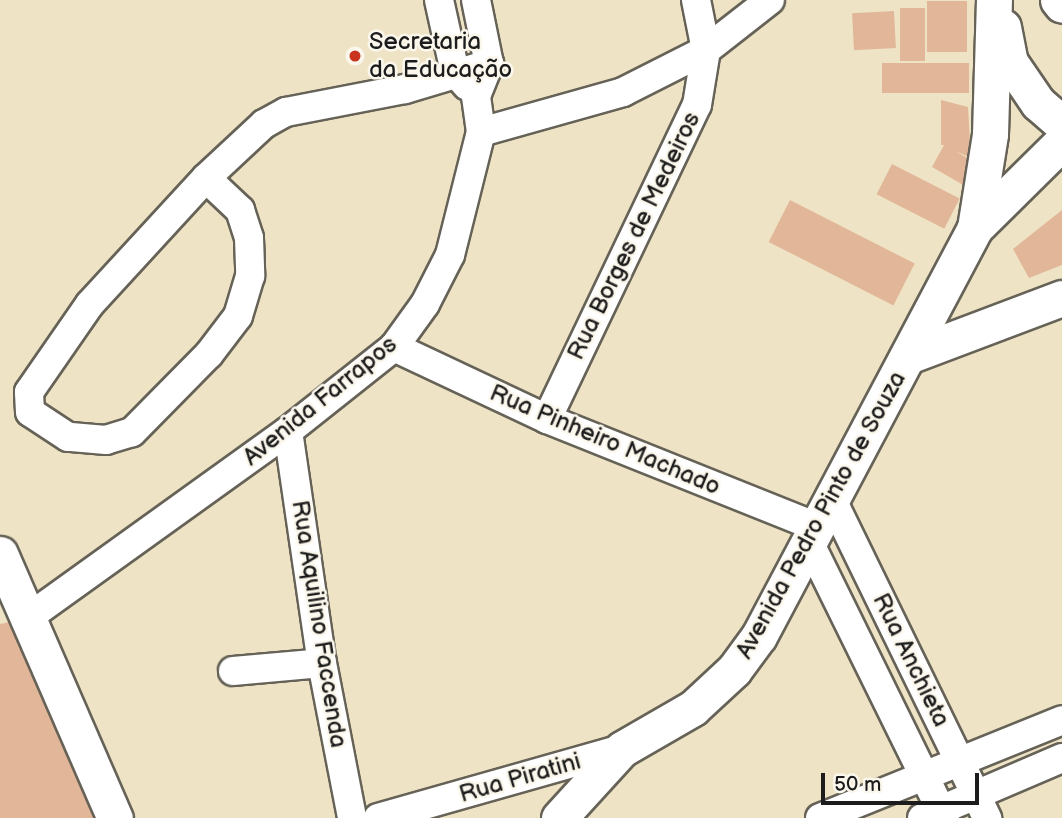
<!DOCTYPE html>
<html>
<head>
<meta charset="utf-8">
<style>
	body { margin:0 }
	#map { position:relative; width:1062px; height:818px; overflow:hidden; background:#eee4c5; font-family:"Balsamiq Sans",sans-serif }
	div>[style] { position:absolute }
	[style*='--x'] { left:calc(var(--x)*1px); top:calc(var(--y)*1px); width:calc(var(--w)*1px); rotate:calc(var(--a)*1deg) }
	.building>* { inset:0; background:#e2b799; transform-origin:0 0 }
	.roads { filter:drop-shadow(2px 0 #666257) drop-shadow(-2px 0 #666257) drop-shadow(0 2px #666257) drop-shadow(0 -2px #666257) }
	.minor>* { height:28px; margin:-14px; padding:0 14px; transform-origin:14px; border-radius:14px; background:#fff }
	.major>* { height:35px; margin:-17.5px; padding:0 17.5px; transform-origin:17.5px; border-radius:17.5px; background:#fff }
	.dots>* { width:19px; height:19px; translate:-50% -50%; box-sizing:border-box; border:4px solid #fbf7ec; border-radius:50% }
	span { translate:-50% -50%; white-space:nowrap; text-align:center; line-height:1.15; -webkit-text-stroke:5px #fbf7ec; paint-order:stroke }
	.poi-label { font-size:24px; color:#1c1c1c }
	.left { translate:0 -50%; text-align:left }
	.street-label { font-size:24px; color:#1c1c1c }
	.scale { position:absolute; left:821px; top:773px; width:158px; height:32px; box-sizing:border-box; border:4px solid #1c1c1c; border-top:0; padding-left:9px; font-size:21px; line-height:24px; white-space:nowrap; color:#1c1c1c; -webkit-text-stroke:5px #fbf7ec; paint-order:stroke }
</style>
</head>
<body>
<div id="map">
	<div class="building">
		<i style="left:927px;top:1px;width:40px;height:51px"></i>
		<i style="left:900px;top:8px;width:25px;height:53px"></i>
		<i style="left:894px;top:11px;width:37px;height:42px;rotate:87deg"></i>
		<i style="left:969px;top:63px;width:30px;height:87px;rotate:90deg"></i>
		<i style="clip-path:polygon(941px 100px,968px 107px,971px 158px,955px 151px,978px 164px,965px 186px,932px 167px,944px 145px,941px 145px)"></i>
		<i style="left:892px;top:164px;width:76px;height:34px;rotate:27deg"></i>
		<i style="left:790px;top:200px;width:140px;height:47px;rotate:27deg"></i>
		<i style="clip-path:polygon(1062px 210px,1062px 265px,1029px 278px,1013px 249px)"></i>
		<i style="clip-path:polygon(19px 620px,98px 818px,0 818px,0 624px)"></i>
	</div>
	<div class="roads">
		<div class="minor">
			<i style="--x:439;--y:0;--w:74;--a:77.5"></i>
			<i style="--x:455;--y:72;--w:18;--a:49"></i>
			<i style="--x:481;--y:132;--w:148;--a:-15.7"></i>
			<i style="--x:623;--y:92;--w:93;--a:-26.8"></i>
			<i style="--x:706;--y:50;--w:81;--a:-38"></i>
			<i style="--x:206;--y:178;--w:47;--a:43.3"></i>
			<i style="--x:240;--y:210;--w:29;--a:72"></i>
			<i style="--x:249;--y:238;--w:38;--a:88"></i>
			<i style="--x:250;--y:276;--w:42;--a:106.7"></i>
			<i style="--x:238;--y:316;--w:48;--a:127.3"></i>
			<i style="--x:209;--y:354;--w:110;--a:134.6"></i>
			<i style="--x:132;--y:432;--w:27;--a:163"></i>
			<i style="--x:106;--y:440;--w:38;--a:-175"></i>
			<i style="--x:68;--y:437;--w:45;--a:-146.7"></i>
			<i style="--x:30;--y:412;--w:20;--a:-93"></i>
			<i style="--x:29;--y:392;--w:107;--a:-55.3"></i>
			<i style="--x:90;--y:304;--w:171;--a:-47.4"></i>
			<i style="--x:206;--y:178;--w:79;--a:-43"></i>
			<i style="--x:264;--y:124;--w:25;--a:-29"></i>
			<i style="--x:286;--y:112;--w:121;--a:-10.9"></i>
			<i style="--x:405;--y:89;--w:88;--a:-16.6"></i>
			<i style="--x:394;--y:347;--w:169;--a:25.2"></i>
			<i style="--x:547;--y:419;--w:293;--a:21.8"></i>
			<i style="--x:547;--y:419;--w:348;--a:-64.5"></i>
			<i style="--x:697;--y:105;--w:56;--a:-80.7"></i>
			<i style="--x:706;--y:50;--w:51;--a:-101.3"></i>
			<i style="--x:288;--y:431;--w:234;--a:81.7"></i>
			<i style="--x:322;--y:663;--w:158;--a:79"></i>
			<i style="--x:833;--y:502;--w:352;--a:64"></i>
			<i style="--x:810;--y:544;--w:305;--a:63.8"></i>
			<i style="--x:29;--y:617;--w:319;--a:-35.7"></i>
			<i style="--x:288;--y:431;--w:135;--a:-38.4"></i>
			<i style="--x:394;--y:347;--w:53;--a:-54.2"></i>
			<i style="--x:425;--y:304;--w:55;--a:-63"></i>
			<i style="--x:450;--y:255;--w:127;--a:-75.9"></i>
			<i style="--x:481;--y:132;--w:36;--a:-98"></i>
			<i style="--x:476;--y:96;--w:35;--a:-68"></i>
			<i style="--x:489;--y:64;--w:65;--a:-101.5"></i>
			<i style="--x:233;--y:671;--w:89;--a:-5.1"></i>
			<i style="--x:378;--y:818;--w:254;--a:-15.8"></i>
			<i style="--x:820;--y:818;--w:261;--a:-22"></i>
			<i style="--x:922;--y:818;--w:152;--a:-23.2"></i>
		</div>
		<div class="major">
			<i style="--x:1058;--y:0;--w:6;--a:51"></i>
			<i style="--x:1003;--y:27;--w:36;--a:79"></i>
			<i style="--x:1010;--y:62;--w:50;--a:55.7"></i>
			<i style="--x:1038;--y:103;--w:32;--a:41"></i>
			<i style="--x:975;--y:228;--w:95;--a:-80.9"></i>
			<i style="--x:990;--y:134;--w:134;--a:-88.3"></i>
			<i style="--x:911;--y:355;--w:161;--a:-20.7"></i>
			<i style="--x:0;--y:554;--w:288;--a:66.5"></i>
			<i style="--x:559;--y:818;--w:93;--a:-47.6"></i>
			<i style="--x:622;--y:749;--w:82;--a:-30"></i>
			<i style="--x:693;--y:708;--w:56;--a:-42.8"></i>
			<i style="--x:734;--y:670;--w:42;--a:-53.7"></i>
			<i style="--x:759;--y:636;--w:462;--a:-62.1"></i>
			<i style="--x:975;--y:228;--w:122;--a:-44.7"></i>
		</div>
	</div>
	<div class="dots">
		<i style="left:355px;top:56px;background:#c8321e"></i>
	</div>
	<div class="poi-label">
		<span class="left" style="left:369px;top:56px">Secretaria<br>da Educação</span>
	</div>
	<div class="street-label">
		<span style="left:634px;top:236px;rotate:-64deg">Rua Borges de Medeiros</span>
		<span style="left:320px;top:401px;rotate:-39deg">Avenida Farrapos</span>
		<span style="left:605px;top:440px;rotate:23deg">Rua Pinheiro Machado</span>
		<span style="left:821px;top:515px;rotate:-61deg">Avenida Pedro Pinto de Souza</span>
		<span style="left:319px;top:624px;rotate:81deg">Rua Aquilino Faccenda</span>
		<span style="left:911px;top:660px;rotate:64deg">Rua Anchieta</span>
		<span style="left:520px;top:778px;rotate:-16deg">Rua Piratini</span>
	</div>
	<div class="scale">50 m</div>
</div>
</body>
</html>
